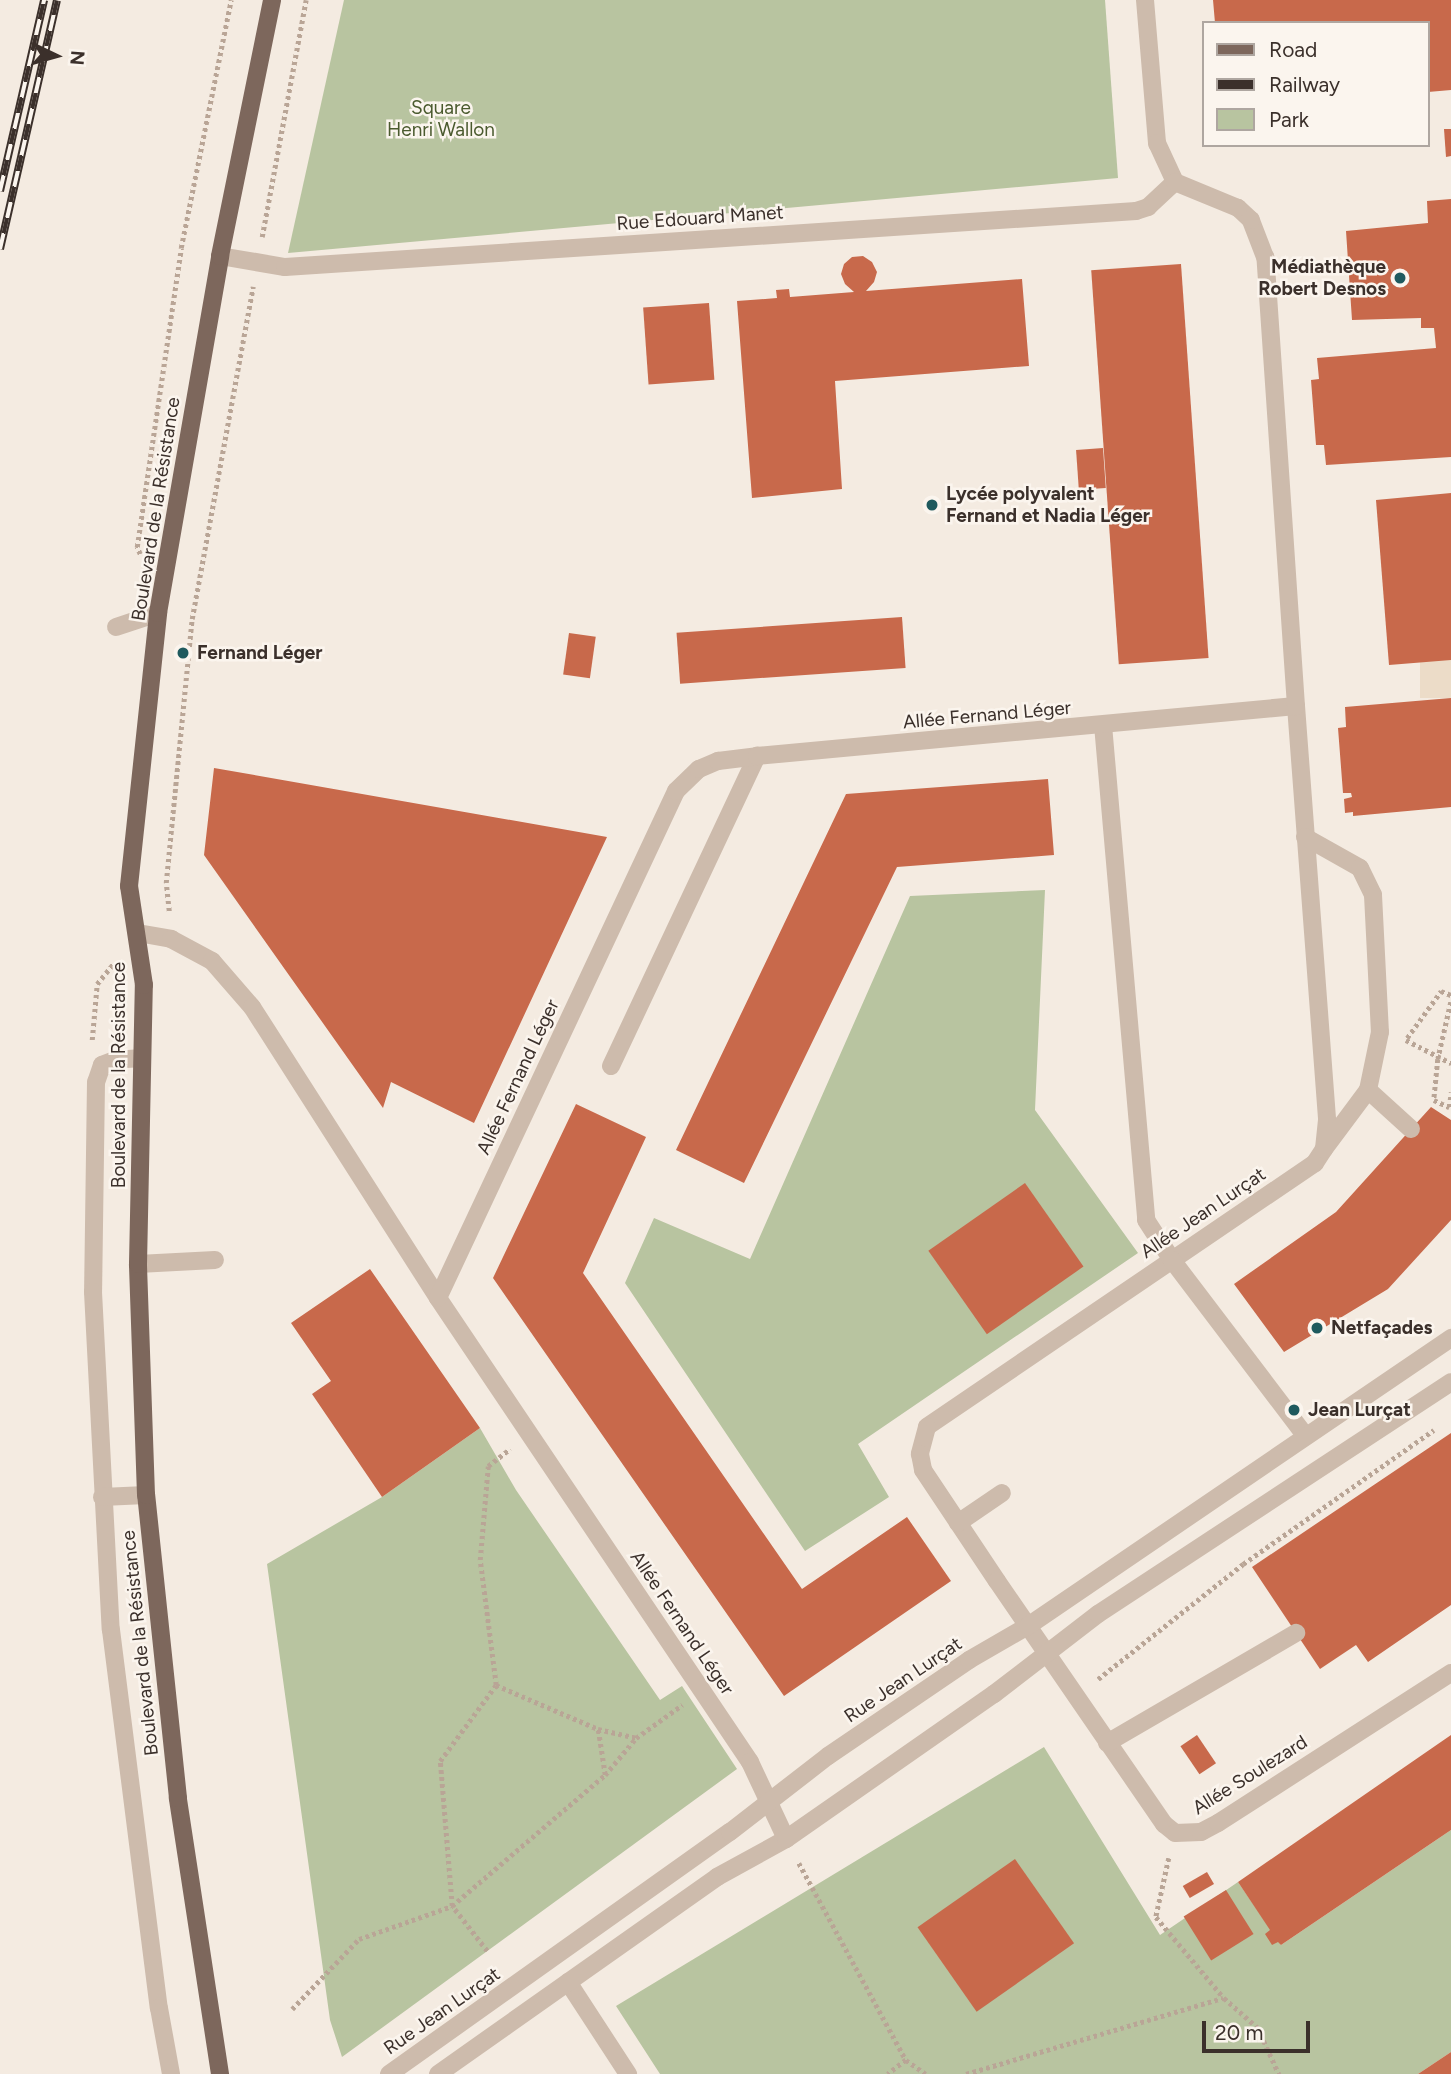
<!DOCTYPE html>
<html>
<head>
<meta charset="utf-8">
<style>
	body { margin:0 }
	#map { position:relative; width:1451px; height:2074px; overflow:hidden; background:#f4ebe1; font-family:Figtree,sans-serif }
	div>[style] { position:absolute }
	[style*='--x'] { left:calc(var(--x)*1px); top:calc(var(--y)*1px); width:calc(var(--w)*1px); rotate:calc(var(--a)*1deg) }
	.green>* { inset:0; background:#b8c4a0 }
	.plaza>* { inset:0; background:#ecdcc8; transform-origin:0 0 }
	.building>* { inset:0; background:#c8694b; transform-origin:0 0 }
	.path>* { height:4.5px; margin-top:-2.25px; transform-origin:0; background:repeating-linear-gradient(90deg,#b9a596 0 3.5px,transparent 0 7px) }
	.minor>* { height:18px; margin:-9px; padding:0 9px; transform-origin:9px; border-radius:9px; background:#cdbbac }
	.major>* { height:18px; margin:-9px; padding:0 9px; transform-origin:9px; border-radius:9px; background:#7d675c }
	.rail>* { height:8px; margin-top:-4px; transform-origin:0; background:repeating-linear-gradient(90deg,#fbf5ee 0 16px,#3b302b 0 32px); box-sizing:border-box; border-block:2px solid #3b302b }
	.dots>* { width:19px; height:19px; translate:-50% -50%; box-sizing:border-box; border:4px solid #fbf5ee; border-radius:50% }
	span { translate:-50% -50%; white-space:nowrap; text-align:center; line-height:1.15; -webkit-text-stroke:5px #fbf5ee; paint-order:stroke }
	.park-label { font-size:19px; color:#4a5a2e }
	.street-label { font-size:19px; color:#3b302b }
	.poi-label { font-size:19px; color:#3b302b; font-weight:700 }
	.right { translate:-100% -50%; text-align:right }
	.left { translate:0 -50%; text-align:left }
	.legend { position:absolute; left:1202px; top:21px; width:228px; height:126px; box-sizing:border-box; background:#fbf5ee; border:2px solid #aea6a0; margin:0; padding:9px 12px; list-style:none; font-size:21px; color:#3b302b }
	.legend li { display:flex; align-items:center; gap:14px; height:35px }
	.legend b { width:35px; border:2px solid #aea6a0 }
	.north { position:absolute; left:21px; top:21px; width:70px; height:70px; -webkit-text-stroke:5px #fbf5ee; paint-order:stroke; rotate:95deg; font-size:19px; font-weight:700; line-height:28px; text-align:center; color:#3b302b }
	.north::after { content:''; display:block; margin:auto; width:24px; height:32px; background:#3b302b; clip-path:polygon(50% 0,100% 100%,50% 72%,0 100%) }
	.scale { position:absolute; left:1202px; top:2021px; width:108px; height:32px; box-sizing:border-box; border:4px solid #3b302b; border-top:0; padding-left:9px; font-size:21px; line-height:24px; white-space:nowrap; color:#3b302b; -webkit-text-stroke:5px #fbf5ee; paint-order:stroke }
</style>
</head>
<body>
<div id="map">
	<div class="green">
		<i style="clip-path:polygon(344px 0,1105px 0,1118px 178px,288px 253px)"></i>
		<i style="clip-path:polygon(1045px 890px,1035px 1110px,1138px 1253px,858px 1444px,889px 1497px,805px 1551px,625px 1283px,654px 1218px,750px 1259px,910px 896px)"></i>
		<i style="clip-path:polygon(480px 1428px,516px 1490px,660px 1700px,682px 1686px,737px 1769px,342px 2057px,330px 2020px,267px 1564px,382px 1497px)"></i>
		<i style="clip-path:polygon(1044px 1747px,1160px 1935px,1238px 1882px,1281px 1945px,1451px 1830px,1451px 2052px,1418px 2074px,660px 2074px,616px 2006px)"></i>
	</div>
	<div class="plaza">
		<i style="left:1451px;top:660px;width:38px;height:31px;rotate:90deg"></i>
	</div>
	<div class="building">
		<i style="clip-path:polygon(1213px 0,1451px 0,1451px 90px,1428px 92px,1428px 23px,1215px 23px)"></i>
		<i style="clip-path:polygon(1444px 129px,1451px 129px,1451px 156px,1446px 157px)"></i>
		<i style="clip-path:polygon(1451px 199px,1451px 457px,1326px 465px,1324px 445px,1316px 445px,1311px 380px,1319px 379px,1317px 358px,1436px 348px,1434px 328px,1421px 328px,1421px 318px,1352px 320px,1346px 231px,1428px 223px,1427px 201px)"></i>
		<i style="clip-path:polygon(863px 256px,872px 262px,877px 272px,874px 282px,866px 291px,1022px 279px,1029px 366px,835px 381px,842px 489px,752px 498px,737px 301px,777px 298px,776px 290px,789px 289px,790px 297px,854px 292px,845px 284px,841px 274px,844px 264px,852px 257px)"></i>
		<i style="left:1181px;top:264px;width:395px;height:90px;rotate:86deg"></i>
		<i style="left:709px;top:303px;width:77px;height:66px;rotate:86deg"></i>
		<i style="left:1103px;top:448px;width:40px;height:27px;rotate:86deg"></i>
		<i style="clip-path:polygon(1451px 493px,1451px 660px,1389px 665px,1376px 500px)"></i>
		<i style="left:902px;top:617px;width:51px;height:226px;rotate:86deg"></i>
		<i style="left:569px;top:633px;width:27px;height:42px;rotate:8deg"></i>
		<i style="clip-path:polygon(1451px 698px,1451px 807px,1353px 816px,1353px 812px,1345px 813px,1344px 799px,1352px 797px,1351px 793px,1343px 793px,1338px 728px,1346px 727px,1345px 707px)"></i>
		<i style="clip-path:polygon(214px 768px,607px 837px,474px 1123px,391px 1082px,383px 1108px,204px 855px)"></i>
		<i style="clip-path:polygon(1048px 779px,1054px 855px,897px 867px,744px 1183px,676px 1150px,846px 794px)"></i>
		<i style="clip-path:polygon(576px 1104px,646px 1137px,583px 1273px,802px 1589px,907px 1517px,951px 1581px,784px 1696px,493px 1278px)"></i>
		<i style="clip-path:polygon(1431px 1107px,1451px 1120px,1451px 1220px,1388px 1289px,1284px 1352px,1234px 1284px,1336px 1212px)"></i>
		<i style="left:1025px;top:1183px;width:102px;height:118px;rotate:55deg"></i>
		<i style="clip-path:polygon(370px 1269px,480px 1428px,382px 1497px,312px 1394px,331px 1381px,291px 1323px)"></i>
		<i style="clip-path:polygon(1451px 1433px,1451px 1605px,1368px 1662px,1356px 1645px,1320px 1669px,1252px 1567px)"></i>
		<i style="left:1197px;top:1735px;width:34px;height:20px;rotate:56deg"></i>
		<i style="clip-path:polygon(1451px 1735px,1451px 1830px,1281px 1945px,1278px 1942px,1272px 1945px,1265px 1934px,1270px 1930px,1238px 1882px)"></i>
		<i style="left:1015px;top:1859px;width:103px;height:119px;rotate:55deg"></i>
		<i style="left:1207px;top:1872px;width:14px;height:28px;rotate:60deg"></i>
		<i style="left:1226px;top:1890px;width:52px;height:50px;rotate:58deg"></i>
		<i style="clip-path:polygon(1451px 2052px,1451px 2074px,1418px 2074px)"></i>
	</div>
	<div class="path">
		<i style="--x:262;--y:237;--w:241;--a:-79.5"></i>
		<i style="--x:140;--y:554;--w:8;--a:-113"></i>
		<i style="--x:137;--y:547;--w:302;--a:-81.6"></i>
		<i style="--x:181;--y:248;--w:253;--a:-78.6"></i>
		<i style="--x:169;--y:911;--w:28;--a:-96"></i>
		<i style="--x:166;--y:883;--w:265;--a:-84.4"></i>
		<i style="--x:192;--y:619;--w:338;--a:-79.6"></i>
		<i style="--x:1451;--y:1002;--w:58;--a:102.8"></i>
		<i style="--x:1438;--y:1059;--w:41;--a:95.6"></i>
		<i style="--x:1434;--y:1100;--w:17;--a:25"></i>
		<i style="--x:1449;--y:1107;--w:15;--a:-82"></i>
		<i style="--x:1407;--y:1038;--w:58;--a:-54.1"></i>
		<i style="--x:1441;--y:991;--w:11;--a:22"></i>
		<i style="--x:92;--y:1040;--w:56;--a:-84.9"></i>
		<i style="--x:97;--y:984;--w:27;--a:-51"></i>
		<i style="--x:1406;--y:1040;--w:51;--a:27.1"></i>
		<i style="--x:1098;--y:1679;--w:185;--a:-38.4"></i>
		<i style="--x:1243;--y:1564;--w:233;--a:-35.1"></i>
		<i style="--x:496;--y:1685;--w:111;--a:23.3"></i>
		<i style="--x:605;--y:1775;--w:47;--a:-98.7"></i>
		<i style="--x:598;--y:1729;--w:39;--a:13"></i>
		<i style="--x:1169;--y:1858;--w:60;--a:102.4"></i>
		<i style="--x:1156;--y:1917;--w:106;--a:50"></i>
		<i style="--x:1224;--y:1998;--w:45;--a:41.4"></i>
		<i style="--x:1258;--y:2028;--w:51;--a:65.5"></i>
		<i style="--x:799;--y:1863;--w:224;--a:61.5"></i>
		<i style="--x:906;--y:2060;--w:23;--a:142"></i>
		<i style="--x:487;--y:1951;--w:57;--a:-127.9"></i>
		<i style="--x:452;--y:1906;--w:201;--a:-40.6"></i>
		<i style="--x:605;--y:1775;--w:48;--a:-50"></i>
		<i style="--x:636;--y:1738;--w:57;--a:-35.7"></i>
		<i style="--x:292;--y:2009;--w:97;--a:-46.3"></i>
		<i style="--x:359;--y:1939;--w:99;--a:-19.5"></i>
		<i style="--x:452;--y:1906;--w:145;--a:-94.7"></i>
		<i style="--x:440;--y:1761;--w:94;--a:-53.6"></i>
		<i style="--x:496;--y:1685;--w:126;--a:-97.3"></i>
		<i style="--x:480;--y:1560;--w:94;--a:-85.1"></i>
		<i style="--x:488;--y:1466;--w:28;--a:-38"></i>
		<i style="--x:906;--y:2060;--w:24;--a:35"></i>
		<i style="--x:966;--y:2074;--w:268;--a:-16.5"></i>
	</div>
	<div class="minor">
		<i style="--x:1145;--y:0;--w:144;--a:85.2"></i>
		<i style="--x:1157;--y:143;--w:43;--a:65.2"></i>
		<i style="--x:220;--y:256;--w:66;--a:9.6"></i>
		<i style="--x:285;--y:267;--w:853;--a:-3.76"></i>
		<i style="--x:1136;--y:211;--w:13;--a:-18"></i>
		<i style="--x:1148;--y:207;--w:37;--a:-43"></i>
		<i style="--x:116;--y:627;--w:44;--a:-18.4"></i>
		<i style="--x:1296;--y:706;--w:415;--a:85.7"></i>
		<i style="--x:1327;--y:1120;--w:29;--a:96"></i>
		<i style="--x:1324;--y:1149;--w:17;--a:123"></i>
		<i style="--x:1315;--y:1163;--w:469;--a:145.8"></i>
		<i style="--x:927;--y:1427;--w:28;--a:105"></i>
		<i style="--x:920;--y:1454;--w:16;--a:79"></i>
		<i style="--x:923;--y:1470;--w:133;--a:56.3"></i>
		<i style="--x:997;--y:1581;--w:295;--a:55.5"></i>
		<i style="--x:1164;--y:1824;--w:14;--a:39"></i>
		<i style="--x:1175;--y:1833;--w:26;--a:-2"></i>
		<i style="--x:1201;--y:1832;--w:19;--a:-28"></i>
		<i style="--x:1218;--y:1823;--w:277;--a:-32.8"></i>
		<i style="--x:1103;--y:725;--w:497;--a:85"></i>
		<i style="--x:1146;--y:1220;--w:48;--a:57"></i>
		<i style="--x:1172;--y:1260;--w:220;--a:52.8"></i>
		<i style="--x:1305;--y:837;--w:63;--a:29.4"></i>
		<i style="--x:1360;--y:868;--w:30;--a:64"></i>
		<i style="--x:1373;--y:895;--w:137;--a:87.1"></i>
		<i style="--x:1380;--y:1032;--w:59;--a:101.7"></i>
		<i style="--x:1368;--y:1090;--w:74;--a:126.7"></i>
		<i style="--x:138;--y:933;--w:34;--a:10"></i>
		<i style="--x:171;--y:939;--w:47;--a:28.2"></i>
		<i style="--x:212;--y:961;--w:61;--a:49"></i>
		<i style="--x:252;--y:1007;--w:345;--a:57.4"></i>
		<i style="--x:438;--y:1298;--w:559;--a:56.08"></i>
		<i style="--x:750;--y:1762;--w:85;--a:64.9"></i>
		<i style="--x:142;--y:1058;--w:27;--a:176"></i>
		<i style="--x:115;--y:1060;--w:14;--a:159"></i>
		<i style="--x:102;--y:1065;--w:18;--a:109"></i>
		<i style="--x:96;--y:1082;--w:210;--a:90.8"></i>
		<i style="--x:93;--y:1292;--w:338;--a:87"></i>
		<i style="--x:111;--y:1630;--w:381;--a:82.8"></i>
		<i style="--x:159;--y:2008;--w:67;--a:79.7"></i>
		<i style="--x:611;--y:1066;--w:343;--a:-64.8"></i>
		<i style="--x:1368;--y:1090;--w:58;--a:42.2"></i>
		<i style="--x:138;--y:1264;--w:77;--a:-3"></i>
		<i style="--x:438;--y:1298;--w:560;--a:-64.85"></i>
		<i style="--x:676;--y:791;--w:32;--a:-44"></i>
		<i style="--x:699;--y:769;--w:21;--a:-23"></i>
		<i style="--x:718;--y:761;--w:39;--a:-7"></i>
		<i style="--x:757;--y:756;--w:541;--a:-5.3"></i>
		<i style="--x:1296;--y:706;--w:450;--a:-93.9"></i>
		<i style="--x:1265;--y:257;--w:40;--a:-111"></i>
		<i style="--x:1251;--y:220;--w:18;--a:-137"></i>
		<i style="--x:1238;--y:208;--w:68;--a:-157.6"></i>
		<i style="--x:102;--y:1497;--w:44;--a:-2.6"></i>
		<i style="--x:958;--y:1523;--w:53;--a:-34.3"></i>
		<i style="--x:1107;--y:1743;--w:219;--a:-30.2"></i>
		<i style="--x:568;--y:1982;--w:110;--a:56.9"></i>
		<i style="--x:389;--y:2074;--w:418;--a:-35.4"></i>
		<i style="--x:730;--y:1832;--w:124;--a:-37.8"></i>
		<i style="--x:828;--y:1756;--w:171;--a:-34.2"></i>
		<i style="--x:969;--y:1660;--w:68;--a:-30"></i>
		<i style="--x:1028;--y:1626;--w:512;--a:-34.25"></i>
		<i style="--x:438;--y:2074;--w:342;--a:-35.2"></i>
		<i style="--x:717;--y:1877;--w:79;--a:-28.8"></i>
		<i style="--x:786;--y:1839;--w:254;--a:-34.9"></i>
		<i style="--x:994;--y:1694;--w:131;--a:-37.6"></i>
		<i style="--x:1098;--y:1614;--w:422;--a:-33.3"></i>
	</div>
	<div class="major">
		<i style="--x:220;--y:2074;--w:279;--a:-98.7"></i>
		<i style="--x:178;--y:1798;--w:305;--a:-96"></i>
		<i style="--x:146;--y:1495;--w:231;--a:-92"></i>
		<i style="--x:138;--y:1264;--w:279;--a:-88.8"></i>
		<i style="--x:144;--y:985;--w:100;--a:-98.6"></i>
		<i style="--x:129;--y:886;--w:275;--a:-83.9"></i>
		<i style="--x:158;--y:613;--w:362;--a:-80.1"></i>
		<i style="--x:220;--y:256;--w:261;--a:-78.5"></i>
	</div>
	<div class="rail">
		<i style="--x:0;--y:191;--w:196;--a:-77"></i>
		<i style="--x:0;--y:249;--w:255;--a:-77.1"></i>
	</div>
	<div class="dots">
		<i style="left:1400px;top:278px;background:#1f5a5e"></i>
		<i style="left:932px;top:505px;background:#1f5a5e"></i>
		<i style="left:183px;top:653px;background:#1f5a5e"></i>
		<i style="left:1317px;top:1328px;background:#1f5a5e"></i>
		<i style="left:1294px;top:1410px;background:#1f5a5e"></i>
	</div>
	<div class="park-label">
		<span style="left:441px;top:119px">Square<br>Henri Wallon</span>
	</div>
	<div class="street-label">
		<span style="left:700px;top:218px;rotate:-4deg">Rue Edouard Manet</span>
		<span style="left:156px;top:509px;rotate:-81deg">Boulevard de la Résistance</span>
		<span style="left:987px;top:715px;rotate:-5deg">Allée Fernand Léger</span>
		<span style="left:119px;top:1075px;rotate:-90deg">Boulevard de la Résistance</span>
		<span style="left:518px;top:1077px;rotate:-65deg">Allée Fernand Léger</span>
		<span style="left:1203px;top:1213px;rotate:-34deg">Allée Jean Lurçat</span>
		<span style="left:682px;top:1623px;rotate:56deg">Allée Fernand Léger</span>
		<span style="left:140px;top:1643px;rotate:-96deg">Boulevard de la Résistance</span>
		<span style="left:903px;top:1680px;rotate:-34deg">Rue Jean Lurçat</span>
		<span style="left:1250px;top:1775px;rotate:-32deg">Allée Soulezard</span>
		<span style="left:442px;top:2011px;rotate:-35deg">Rue Jean Lurçat</span>
	</div>
	<div class="poi-label">
		<span class="right" style="left:1386px;top:278px">Médiathèque<br>Robert Desnos</span>
		<span class="left" style="left:946px;top:505px">Lycée polyvalent<br>Fernand et Nadia Léger</span>
		<span class="left" style="left:197px;top:653px">Fernand Léger</span>
		<span class="left" style="left:1331px;top:1328px">Netfaçades</span>
		<span class="left" style="left:1308px;top:1410px">Jean Lurçat</span>
	</div>
	<ul class="legend">
	<li><b style="height:9px;background:#7d675c"></b>Road</li>
	<li><b style="height:9px;background:#3b302b"></b>Railway</li>
	<li><b style="height:19px;background:#b8c4a0"></b>Park</li>
	</ul>
	<div class="north">N</div>
	<div class="scale">20 m</div>
</div>
</body>
</html>
